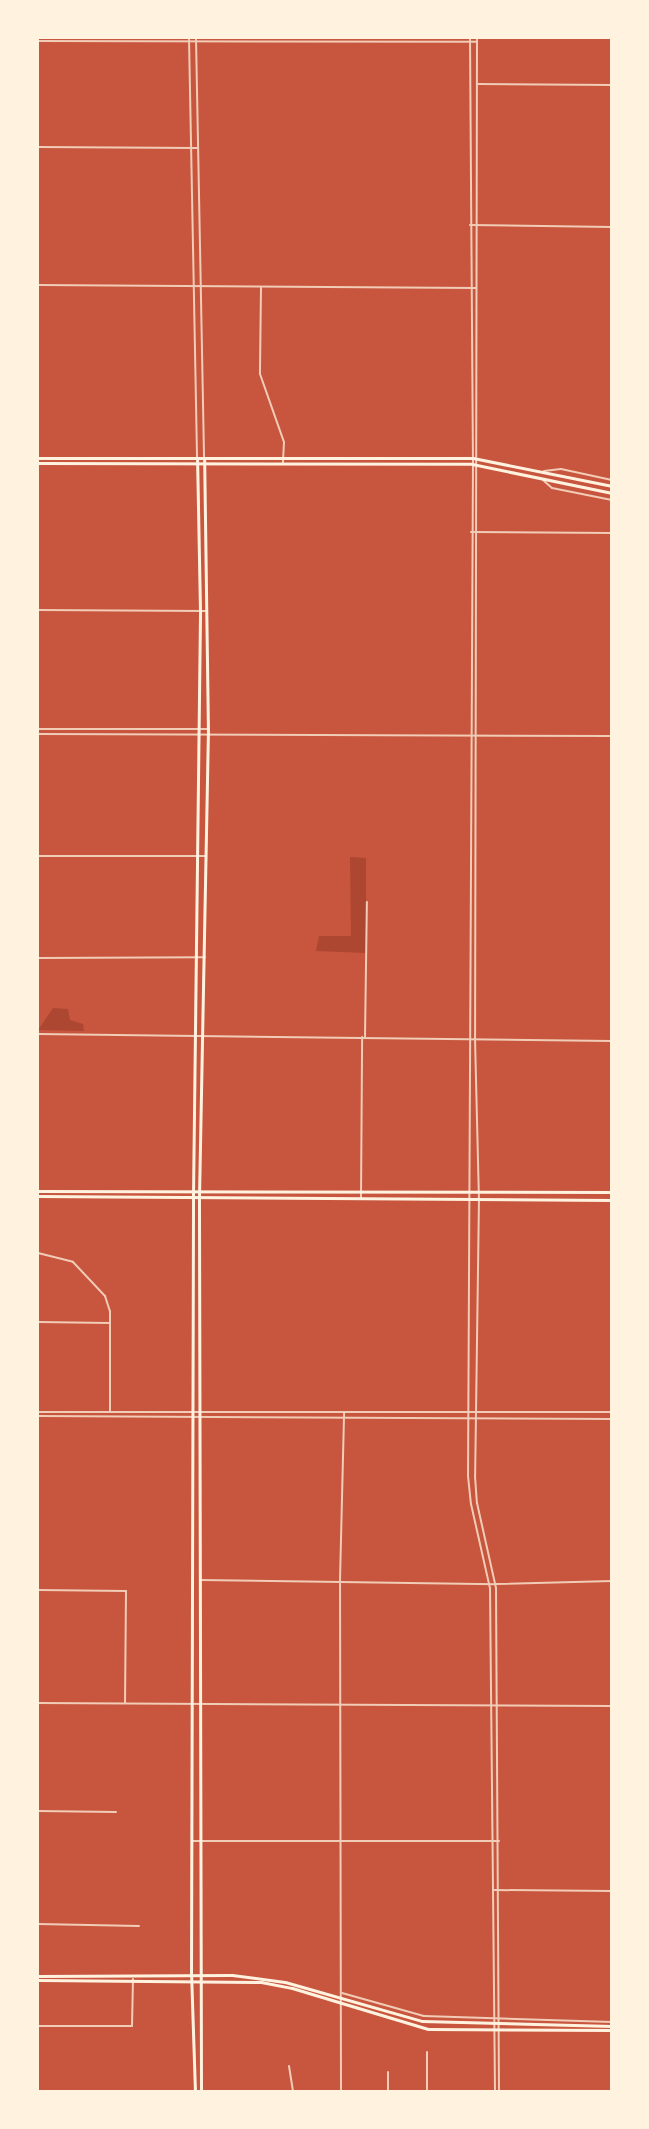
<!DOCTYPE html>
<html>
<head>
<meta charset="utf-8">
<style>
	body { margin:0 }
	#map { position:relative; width:649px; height:2129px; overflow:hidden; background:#c8553d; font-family:"Work Sans",sans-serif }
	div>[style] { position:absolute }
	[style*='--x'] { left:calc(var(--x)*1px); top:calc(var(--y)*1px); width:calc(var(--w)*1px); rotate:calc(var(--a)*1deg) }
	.green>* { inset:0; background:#ae4732 }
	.minor>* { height:2px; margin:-1px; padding:0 1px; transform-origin:1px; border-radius:1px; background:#f1ccb7 }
	.tertiary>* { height:2px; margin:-1px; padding:0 1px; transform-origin:1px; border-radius:1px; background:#f1ccb7 }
	.secondary>* { height:3px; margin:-1.5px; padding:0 1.5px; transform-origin:1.5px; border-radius:1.5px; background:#fff3e0 }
	.primary>* { height:3px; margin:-1.5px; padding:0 1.5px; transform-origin:1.5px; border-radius:1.5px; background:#fff3e0 }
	span { translate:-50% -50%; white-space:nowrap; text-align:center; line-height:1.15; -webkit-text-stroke:5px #fff3e0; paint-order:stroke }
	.frame { position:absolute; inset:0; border:39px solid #fff3e0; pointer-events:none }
</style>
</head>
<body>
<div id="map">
	<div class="green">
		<i style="clip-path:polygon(350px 857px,366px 858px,366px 953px,316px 951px,319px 936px,351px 936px)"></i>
		<i style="clip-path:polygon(53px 1008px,68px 1009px,70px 1020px,83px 1024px,84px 1031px,38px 1030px)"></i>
	</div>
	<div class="minor">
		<i style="--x:261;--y:287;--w:87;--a:90.7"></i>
		<i style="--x:260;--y:374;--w:72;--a:70.6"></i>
		<i style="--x:284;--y:442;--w:22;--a:93"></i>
		<i style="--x:471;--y:532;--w:141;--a:0.4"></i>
		<i style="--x:365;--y:1037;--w:135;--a:-89.2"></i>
		<i style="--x:38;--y:1253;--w:36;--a:14"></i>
		<i style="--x:73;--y:1262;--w:47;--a:46.7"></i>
		<i style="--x:105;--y:1296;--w:16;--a:72"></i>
		<i style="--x:110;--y:1311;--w:101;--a:90"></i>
		<i style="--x:38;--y:1322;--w:72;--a:0.8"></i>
		<i style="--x:38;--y:1590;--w:88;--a:0.7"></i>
		<i style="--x:126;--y:1591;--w:112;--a:90.5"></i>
		<i style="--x:38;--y:1811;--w:78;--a:0.7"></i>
		<i style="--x:494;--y:1890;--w:118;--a:0.5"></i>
		<i style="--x:38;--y:1924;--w:101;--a:1.1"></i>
		<i style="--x:342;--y:1993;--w:85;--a:15.7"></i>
		<i style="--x:424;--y:2016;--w:188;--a:1.8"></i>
		<i style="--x:38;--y:2026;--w:94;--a:0"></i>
		<i style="--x:132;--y:2026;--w:47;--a:-88.8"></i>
		<i style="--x:427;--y:2052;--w:40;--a:90"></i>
		<i style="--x:289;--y:2066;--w:26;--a:81"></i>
		<i style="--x:388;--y:2072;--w:20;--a:90"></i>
	</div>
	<div class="tertiary">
		<i style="--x:189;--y:38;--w:420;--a:88.9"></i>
		<i style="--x:196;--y:38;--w:420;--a:88.9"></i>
		<i style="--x:470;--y:38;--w:420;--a:89.6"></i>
		<i style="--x:473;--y:458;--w:1018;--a:90.28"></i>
		<i style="--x:468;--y:1476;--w:28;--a:84"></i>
		<i style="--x:471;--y:1504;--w:86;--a:77.3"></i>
		<i style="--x:490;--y:1588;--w:504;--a:89.43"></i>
		<i style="--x:477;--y:38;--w:1000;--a:90.11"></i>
		<i style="--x:475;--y:1038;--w:160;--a:88.6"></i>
		<i style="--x:479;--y:1198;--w:278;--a:90.8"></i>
		<i style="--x:475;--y:1476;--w:27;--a:86"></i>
		<i style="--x:477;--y:1503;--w:87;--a:77.4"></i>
		<i style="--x:496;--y:1588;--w:504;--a:89.66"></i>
		<i style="--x:38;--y:41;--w:439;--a:0.1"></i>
		<i style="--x:477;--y:84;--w:135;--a:0.4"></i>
		<i style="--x:38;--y:147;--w:159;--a:0.4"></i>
		<i style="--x:470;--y:225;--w:142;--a:0.8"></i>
		<i style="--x:38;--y:285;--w:438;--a:0.4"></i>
		<i style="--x:544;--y:471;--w:17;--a:-7"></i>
		<i style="--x:561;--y:469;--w:52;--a:12.2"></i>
		<i style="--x:543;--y:480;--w:12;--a:42"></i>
		<i style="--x:552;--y:488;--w:61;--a:11.3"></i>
		<i style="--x:38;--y:610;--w:168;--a:0.3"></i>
		<i style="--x:38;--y:729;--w:169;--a:0"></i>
		<i style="--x:38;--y:734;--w:574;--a:0.2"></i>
		<i style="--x:38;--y:856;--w:168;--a:0"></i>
		<i style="--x:38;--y:958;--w:167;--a:-0.3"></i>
		<i style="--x:38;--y:1034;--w:574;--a:0.7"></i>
		<i style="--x:361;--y:1198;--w:161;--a:-89.6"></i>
		<i style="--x:38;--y:1412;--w:574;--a:0"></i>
		<i style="--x:38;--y:1416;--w:574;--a:0.3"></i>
		<i style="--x:200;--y:1580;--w:296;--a:0.8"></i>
		<i style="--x:496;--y:1584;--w:116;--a:-1.5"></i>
		<i style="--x:38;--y:1703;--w:574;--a:0.3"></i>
		<i style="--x:193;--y:1841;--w:306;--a:0"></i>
		<i style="--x:341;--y:2092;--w:512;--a:-90.11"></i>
		<i style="--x:340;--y:1580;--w:167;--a:-88.6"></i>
	</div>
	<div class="secondary">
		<i style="--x:38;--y:458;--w:435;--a:0"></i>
		<i style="--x:473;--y:458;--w:142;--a:11.4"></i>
		<i style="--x:38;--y:463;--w:434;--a:0.1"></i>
		<i style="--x:472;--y:464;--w:143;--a:11.7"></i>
		<i style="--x:38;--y:1976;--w:194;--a:-0.3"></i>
		<i style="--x:232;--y:1975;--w:53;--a:7.5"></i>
		<i style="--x:285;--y:1982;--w:142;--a:15.9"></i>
		<i style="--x:422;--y:2021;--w:190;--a:1.5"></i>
		<i style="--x:38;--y:1980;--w:223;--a:0.5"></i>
		<i style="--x:261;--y:1982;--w:32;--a:11"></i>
		<i style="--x:292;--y:1988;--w:142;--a:16.8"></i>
		<i style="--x:428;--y:2029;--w:184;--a:0.3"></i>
		<i style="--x:195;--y:2092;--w:118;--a:-91.9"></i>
		<i style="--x:191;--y:1974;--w:778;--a:-89.85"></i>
		<i style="--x:193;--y:1196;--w:585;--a:-89.31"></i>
		<i style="--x:200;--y:611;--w:153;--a:-91.1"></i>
		<i style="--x:201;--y:2092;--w:895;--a:-90.13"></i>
		<i style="--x:199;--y:1197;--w:463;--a:-88.9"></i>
		<i style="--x:208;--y:734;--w:276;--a:-90.8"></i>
	</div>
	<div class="primary">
		<i style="--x:38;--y:1191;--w:574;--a:0.1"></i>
		<i style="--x:38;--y:1196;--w:574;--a:0.4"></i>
	</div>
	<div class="frame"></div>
</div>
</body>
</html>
